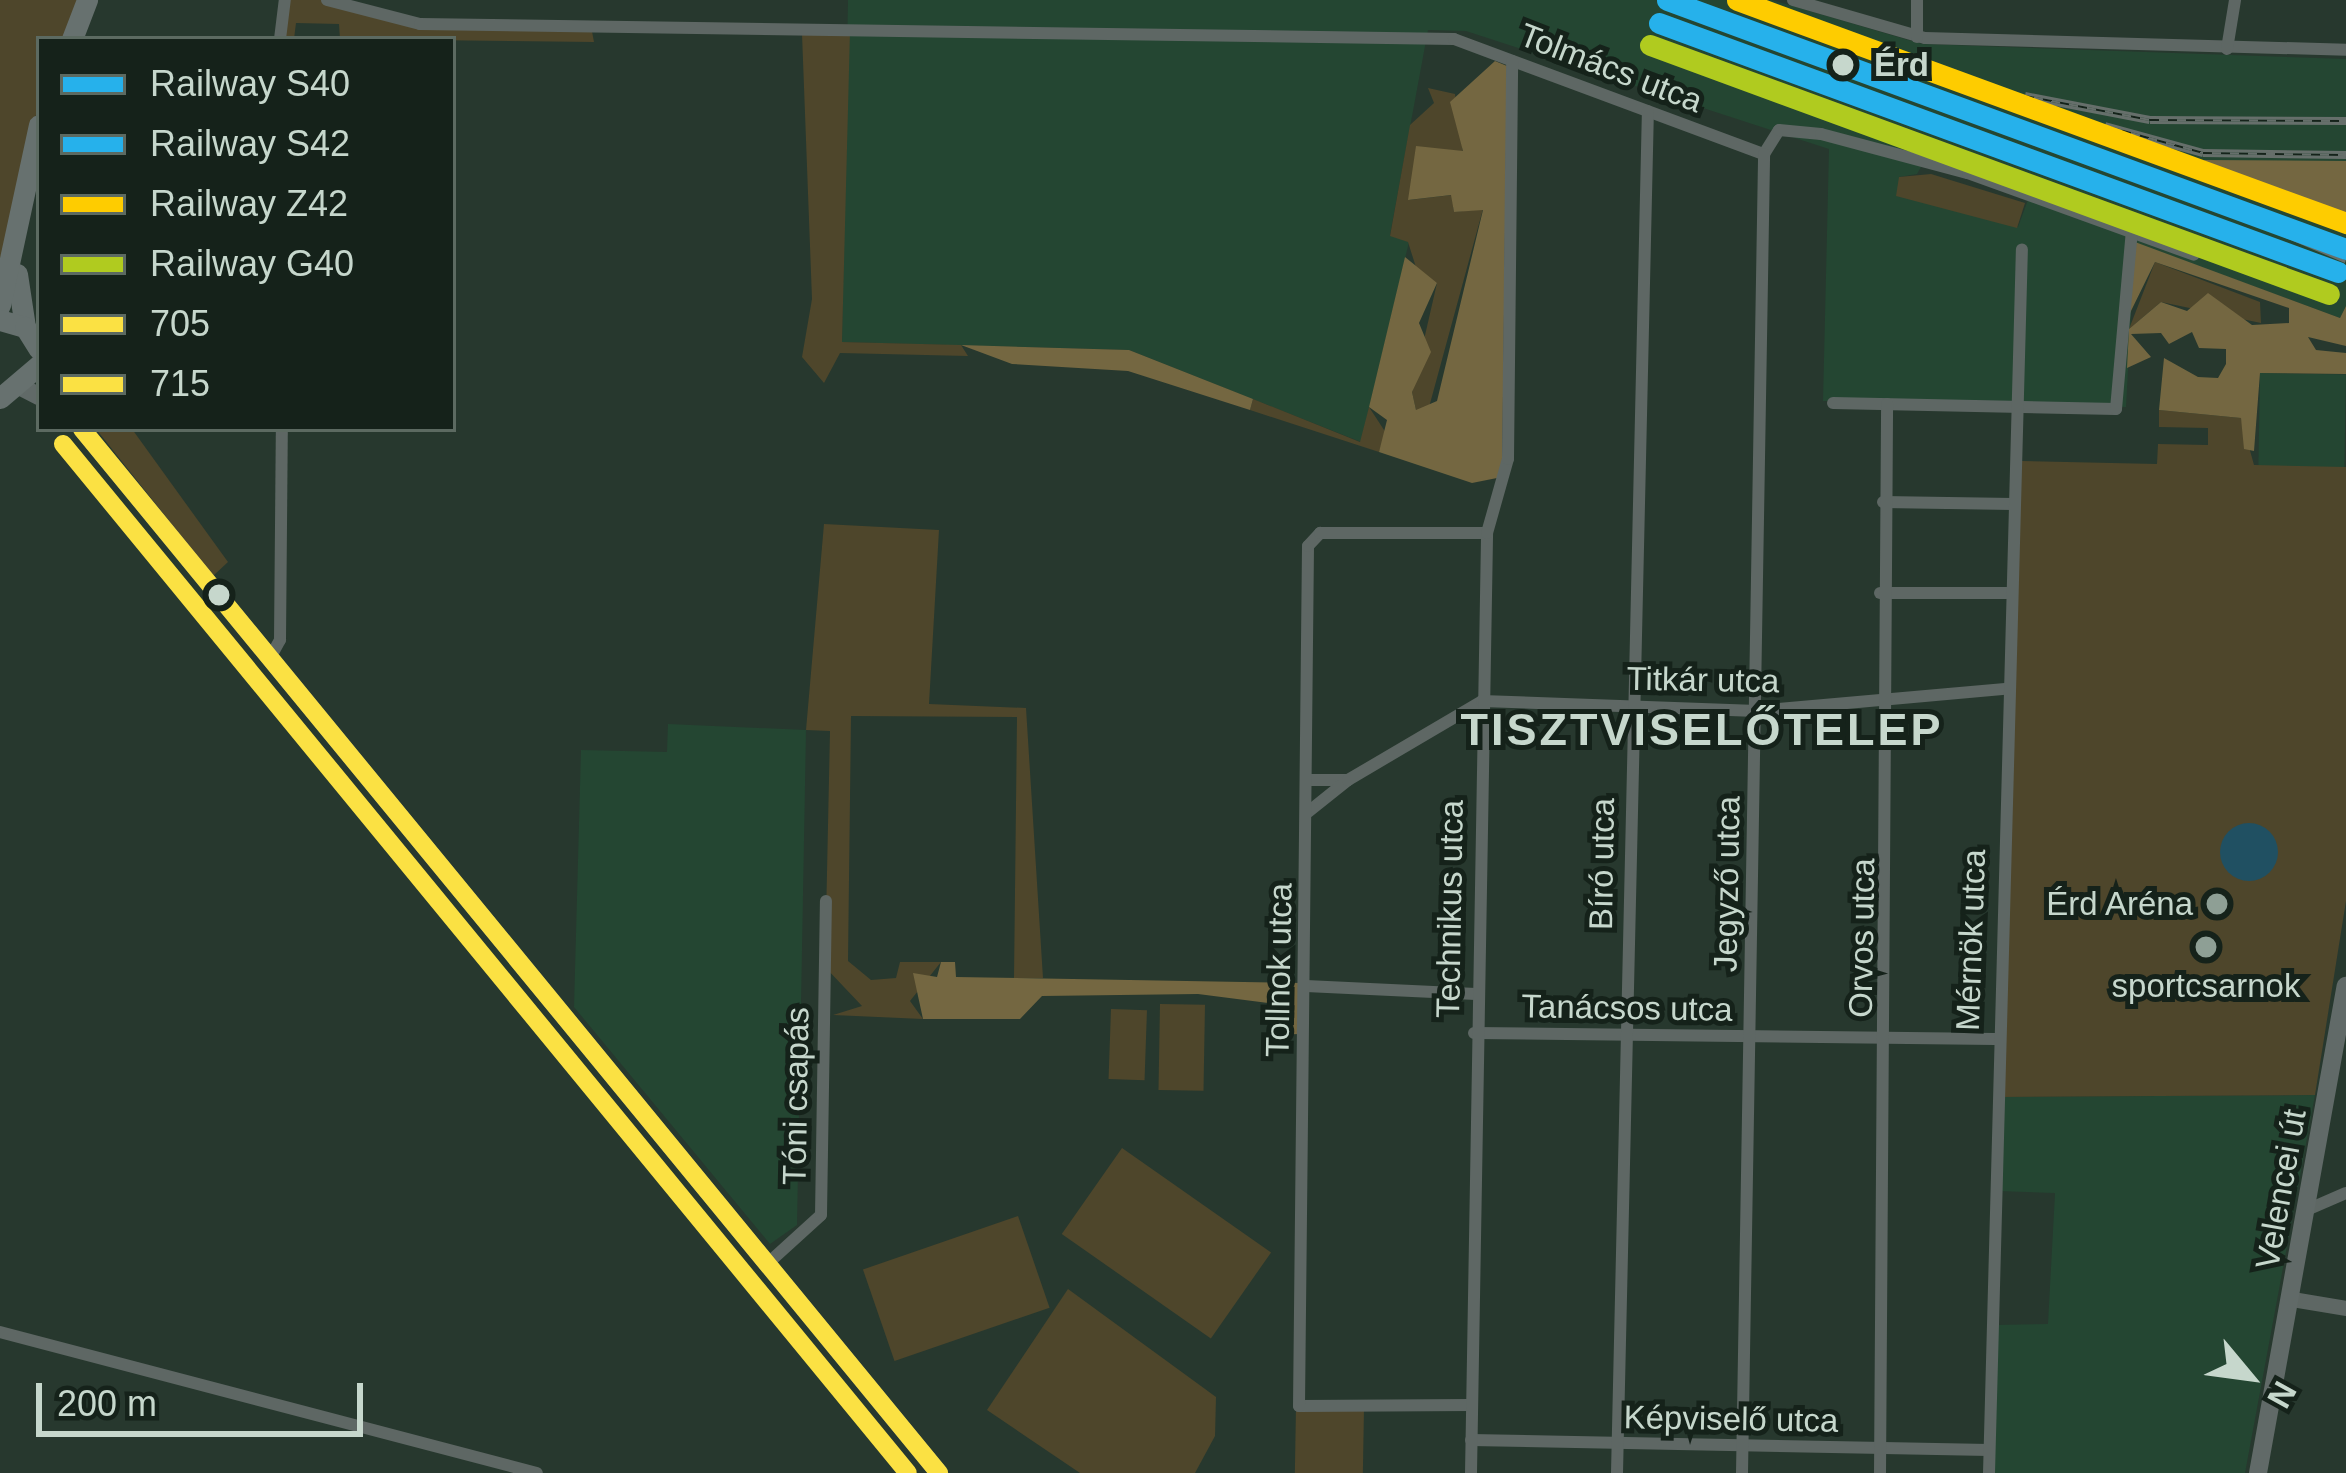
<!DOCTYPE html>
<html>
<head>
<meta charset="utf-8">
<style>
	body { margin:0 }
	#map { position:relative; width:2346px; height:1473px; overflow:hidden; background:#27382e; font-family:Arial,sans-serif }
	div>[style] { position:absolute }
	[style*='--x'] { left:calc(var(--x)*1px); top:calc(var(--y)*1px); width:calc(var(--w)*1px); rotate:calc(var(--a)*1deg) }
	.built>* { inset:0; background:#244632; transform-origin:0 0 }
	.green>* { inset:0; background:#4e462b; transform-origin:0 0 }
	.forest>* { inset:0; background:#746741 }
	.water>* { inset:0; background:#205062 }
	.round { border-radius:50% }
	.minor>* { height:12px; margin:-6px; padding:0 6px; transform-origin:6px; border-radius:6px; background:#5e6764 }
	.tertiary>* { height:15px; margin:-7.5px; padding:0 7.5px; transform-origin:7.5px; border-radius:7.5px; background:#5e6764 }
	.secondary>* { height:18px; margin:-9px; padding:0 9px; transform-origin:9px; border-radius:9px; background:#616a68 }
	.primary>* { height:21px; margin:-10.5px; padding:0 10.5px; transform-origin:10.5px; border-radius:10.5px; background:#67716f }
	.rail>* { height:8px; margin-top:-4px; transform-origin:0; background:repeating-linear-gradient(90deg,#15221a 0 9px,#666f6b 0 18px); box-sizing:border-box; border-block:3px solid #666f6b }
	.bus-1>* { height:18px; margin:-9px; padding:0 9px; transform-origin:9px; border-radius:9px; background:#fbe143 }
	.bus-2>* { height:18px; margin:-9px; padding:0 9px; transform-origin:9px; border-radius:9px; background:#fbe143 }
	.rail-1>* { height:21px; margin:-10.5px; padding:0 10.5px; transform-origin:10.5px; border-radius:10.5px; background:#26b1eb }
	.rail-2>* { height:21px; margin:-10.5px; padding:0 10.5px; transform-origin:10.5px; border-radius:10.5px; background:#26b1eb }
	.rail-3>* { height:21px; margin:-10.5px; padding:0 10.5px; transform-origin:10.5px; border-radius:10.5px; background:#fecc00 }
	.rail-4>* { height:21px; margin:-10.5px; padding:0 10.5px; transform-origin:10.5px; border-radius:10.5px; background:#b0cb1f }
	.dots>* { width:33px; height:33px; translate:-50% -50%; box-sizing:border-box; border:6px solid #15221a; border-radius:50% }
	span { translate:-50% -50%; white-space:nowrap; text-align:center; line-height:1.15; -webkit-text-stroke:10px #15221a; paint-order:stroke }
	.stop-label { font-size:33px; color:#c6d7cc; font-weight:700 }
	.left { translate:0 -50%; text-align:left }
	.street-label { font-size:33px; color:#c6d7cc }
	.poi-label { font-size:33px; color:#c6d7cc }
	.right { translate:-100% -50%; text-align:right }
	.district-label { font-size:45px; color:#c6d7cc; font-weight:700; letter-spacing:3px }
	.legend { position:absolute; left:36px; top:36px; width:420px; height:396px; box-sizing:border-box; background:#15221a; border:3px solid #5c6a61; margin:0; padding:15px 21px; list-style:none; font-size:36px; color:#c6d7cc }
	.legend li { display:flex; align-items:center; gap:24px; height:60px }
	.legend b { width:60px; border:3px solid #5c6a61 }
	.north { position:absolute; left:2190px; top:1317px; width:120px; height:120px; -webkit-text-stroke:9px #15221a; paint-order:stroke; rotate:119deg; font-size:33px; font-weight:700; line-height:48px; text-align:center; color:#c6d7cc }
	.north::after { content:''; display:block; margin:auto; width:42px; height:54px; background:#c6d7cc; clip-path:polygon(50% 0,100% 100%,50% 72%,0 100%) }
	.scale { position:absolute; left:36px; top:1383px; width:327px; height:54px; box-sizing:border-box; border:6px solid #c6d7cc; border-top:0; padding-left:15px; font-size:36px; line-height:42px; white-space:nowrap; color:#c6d7cc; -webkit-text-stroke:9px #15221a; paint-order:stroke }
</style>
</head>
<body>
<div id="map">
	<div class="built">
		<i style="clip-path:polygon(evenodd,848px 0,1772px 0,1922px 44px,2346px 59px,2346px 161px,2205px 161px,2346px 222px,2346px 306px,2340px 318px,2135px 243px,2126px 407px,1823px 401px,1829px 149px,1466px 31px,1428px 30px,1390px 235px,1409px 242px,1361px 442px,1129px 350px,842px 342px,848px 0,1930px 151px,2033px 186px,2018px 227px,1899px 177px,1917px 174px,1930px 151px)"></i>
		<i style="left:2260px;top:373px;width:86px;height:93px;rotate:1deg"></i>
		<i style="clip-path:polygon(668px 724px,806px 730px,797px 1225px,770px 1244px,574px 1007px,581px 750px,667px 752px)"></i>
		<i style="clip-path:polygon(2315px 1095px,2245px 1473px,1994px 1473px,1995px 1325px,2048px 1324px,2055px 1193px,1998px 1191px,1999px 1097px)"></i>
	</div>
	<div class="green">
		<i style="clip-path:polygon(0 0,79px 0,63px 39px,39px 39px,39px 100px,0 290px)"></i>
		<i style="clip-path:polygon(285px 0,347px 0,349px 11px,402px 23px,591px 26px,594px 42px,340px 39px,339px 24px,296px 23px,294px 39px,280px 39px)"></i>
		<i style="clip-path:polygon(850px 31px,842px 342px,961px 345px,968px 356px,840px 353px,824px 383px,802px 357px,812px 299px,802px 34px)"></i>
		<i style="clip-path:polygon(1428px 88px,1455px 94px,1463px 152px,1409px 200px,1452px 195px,1454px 212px,1483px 209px,1428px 411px,1416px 410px,1412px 392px,1437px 283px,1420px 280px,1408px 242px,1390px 236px,1410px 125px,1434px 103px)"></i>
		<i style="clip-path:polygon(1931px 174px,2025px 203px,2017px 228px,1896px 196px,1899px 177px)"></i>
		<i style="clip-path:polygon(2155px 262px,2260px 302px,2261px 323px,2161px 302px,2129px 329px)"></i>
		<i style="clip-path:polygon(1253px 399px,1360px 442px,1369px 407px,1386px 433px,1379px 452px,1250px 410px)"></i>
		<i style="clip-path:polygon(2159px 410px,2241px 418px,2254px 465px,2346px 467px,2346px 901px,2315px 1095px,1999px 1097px,2021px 461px,2157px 464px,2158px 444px,2208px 445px,2208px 428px,2159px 427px)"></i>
		<i style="clip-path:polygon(96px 429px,132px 429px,228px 562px,213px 576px)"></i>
		<i style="clip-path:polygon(824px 524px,939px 530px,929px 704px,1026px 708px,1043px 978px,1014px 978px,1017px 717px,851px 716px,848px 961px,871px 980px,896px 978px,900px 962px,941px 962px,910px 1001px,923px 1019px,833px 1015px,862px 1006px,825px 967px,830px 731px,806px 730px)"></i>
		<i style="left:1160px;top:1004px;width:45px;height:86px;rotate:1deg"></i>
		<i style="left:1111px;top:1009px;width:36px;height:70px;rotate:2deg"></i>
		<i style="left:1122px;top:1148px;width:182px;height:105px;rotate:35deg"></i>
		<i style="left:1018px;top:1216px;width:97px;height:164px;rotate:71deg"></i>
		<i style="clip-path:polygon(1068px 1289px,1216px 1397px,1215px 1436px,1195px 1473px,1080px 1473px,987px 1410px)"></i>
		<i style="left:1296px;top:1407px;width:68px;height:66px;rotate:1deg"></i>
	</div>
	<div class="forest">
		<i style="clip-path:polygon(1495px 61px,1507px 66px,1502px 477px,1472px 483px,1379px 452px,1387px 420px,1369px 407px,1405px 257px,1437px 283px,1419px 323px,1431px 352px,1412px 392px,1416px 410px,1437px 401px,1483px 210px,1454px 212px,1451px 195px,1408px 200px,1416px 146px,1463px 151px,1450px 102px)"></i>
		<i style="clip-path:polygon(2203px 160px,2346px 161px,2346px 222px,2249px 185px)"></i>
		<i style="clip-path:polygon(2135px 242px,2340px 318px,2346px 306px,2346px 346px,2308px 337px,2316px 350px,2346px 353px,2346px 374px,2260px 373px,2254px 451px,2244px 449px,2241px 418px,2159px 410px,2164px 358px,2198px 377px,2218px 378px,2226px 364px,2226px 349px,2199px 348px,2192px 332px,2169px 344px,2161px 333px,2131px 334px,2151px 357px,2127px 368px,2129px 329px,2161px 302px,2187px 311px,2208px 293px,2252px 325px,2289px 323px,2289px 308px,2155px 262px,2130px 313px)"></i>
		<i style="clip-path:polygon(961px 345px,1129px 350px,1253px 399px,1250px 410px,1128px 371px,1012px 364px)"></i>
		<i style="clip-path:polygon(941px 962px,955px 962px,956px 977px,1301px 983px,1300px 1034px,1269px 1035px,1276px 1004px,1198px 994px,1042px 996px,1020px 1019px,923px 1019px,913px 973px,937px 977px)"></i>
	</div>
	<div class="water">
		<i class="round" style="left:2220px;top:823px;width:58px;height:58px"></i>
	</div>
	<div class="minor">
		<i style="--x:327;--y:0;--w:96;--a:14.5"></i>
		<i style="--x:420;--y:24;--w:1034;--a:0.83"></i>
		<i style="--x:1454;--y:39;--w:331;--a:20.4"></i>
		<i style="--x:1793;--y:0;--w:137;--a:16.1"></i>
		<i style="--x:1925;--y:38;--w:421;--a:1.6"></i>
		<i style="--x:1917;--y:37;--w:37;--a:-90"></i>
		<i style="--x:280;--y:39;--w:39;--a:-83"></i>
		<i style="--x:2227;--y:49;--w:50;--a:-80.7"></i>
		<i style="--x:1764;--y:154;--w:28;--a:-58"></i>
		<i style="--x:1779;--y:130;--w:42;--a:5.4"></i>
		<i style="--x:1821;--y:134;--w:152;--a:14.9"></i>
		<i style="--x:1968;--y:173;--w:240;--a:19.9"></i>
		<i style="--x:1833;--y:403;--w:283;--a:1.2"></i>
		<i style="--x:2116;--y:409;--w:179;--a:-84.9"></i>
		<i style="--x:1883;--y:502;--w:130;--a:0.9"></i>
		<i style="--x:1880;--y:593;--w:129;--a:0"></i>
		<i style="--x:270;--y:658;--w:21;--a:-61"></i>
		<i style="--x:280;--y:640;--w:211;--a:-89.5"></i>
		<i style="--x:1306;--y:780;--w:42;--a:0"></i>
		<i style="--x:1348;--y:780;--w:51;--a:141.3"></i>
		<i style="--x:1348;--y:780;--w:156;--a:-30.5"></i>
		<i style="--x:1482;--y:701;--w:275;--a:2.1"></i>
		<i style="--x:1757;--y:711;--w:249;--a:-5.1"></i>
		<i style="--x:1306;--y:986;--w:170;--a:2.7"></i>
		<i style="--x:1474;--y:1033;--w:521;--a:0.66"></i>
		<i style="--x:2309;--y:1209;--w:40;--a:-23.4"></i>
		<i style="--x:766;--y:1265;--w:74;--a:-42.3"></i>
		<i style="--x:821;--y:1215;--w:314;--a:-89.1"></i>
		<i style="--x:0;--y:1332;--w:555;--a:14.71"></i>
		<i style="--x:1471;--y:1405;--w:172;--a:179.7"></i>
		<i style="--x:1299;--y:1406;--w:860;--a:-89.4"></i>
		<i style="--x:1308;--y:546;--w:18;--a:-47"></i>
		<i style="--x:1320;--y:533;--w:167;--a:0"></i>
		<i style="--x:1471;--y:1440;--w:518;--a:1.11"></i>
		<i style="--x:1471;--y:1473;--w:940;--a:-89.02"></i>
		<i style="--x:1487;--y:533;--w:77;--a:-74.2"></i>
		<i style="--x:1508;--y:459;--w:398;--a:-89.4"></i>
		<i style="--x:1617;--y:1473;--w:1362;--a:-88.7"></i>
		<i style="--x:1742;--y:1473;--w:1319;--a:-89.04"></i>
		<i style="--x:1880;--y:1473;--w:1069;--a:-89.62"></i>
		<i style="--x:1989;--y:1473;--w:1224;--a:-88.46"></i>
	</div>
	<div class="tertiary">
		<i style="--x:2292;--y:1299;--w:55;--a:9.5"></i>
	</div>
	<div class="secondary">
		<i style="--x:23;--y:388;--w:18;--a:27"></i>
		<i style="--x:82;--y:429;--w:1351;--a:50.62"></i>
		<i style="--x:2258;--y:1473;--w:495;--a:-79.8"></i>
	</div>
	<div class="primary">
		<i style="--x:72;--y:39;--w:42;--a:-69"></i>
		<i style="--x:17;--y:274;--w:54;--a:81.4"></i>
		<i style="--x:0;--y:305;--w:184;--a:-77.8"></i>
		<i style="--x:0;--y:320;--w:26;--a:16"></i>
		<i style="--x:25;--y:327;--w:26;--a:58"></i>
		<i style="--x:0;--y:398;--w:51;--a:-40.2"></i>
	</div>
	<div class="rail">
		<i style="--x:2025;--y:96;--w:127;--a:10.9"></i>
		<i style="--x:2150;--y:120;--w:196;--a:0.3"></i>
		<i style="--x:2105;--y:126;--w:102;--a:15.4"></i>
		<i style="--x:2203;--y:153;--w:143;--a:0.8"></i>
		<i style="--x:2176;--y:187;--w:185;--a:23"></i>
	</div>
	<div class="bus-1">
		<i style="--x:82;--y:429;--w:1351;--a:50.62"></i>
	</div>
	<div class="bus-2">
		<i style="--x:63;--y:444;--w:1331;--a:50.61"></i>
	</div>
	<div class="rail-1">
		<i style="--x:1667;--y:0;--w:723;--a:20.14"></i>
	</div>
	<div class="rail-2">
		<i style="--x:1659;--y:23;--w:723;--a:20.14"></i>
	</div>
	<div class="rail-3">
		<i style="--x:1737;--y:0;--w:649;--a:20.11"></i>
	</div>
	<div class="rail-4">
		<i style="--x:1650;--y:45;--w:723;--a:20.14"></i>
	</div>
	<div class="dots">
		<i style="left:1843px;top:65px;background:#c6d7cc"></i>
		<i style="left:219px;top:595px;background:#c6d7cc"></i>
		<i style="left:2217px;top:904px;background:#8e9f95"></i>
		<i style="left:2206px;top:947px;background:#8e9f95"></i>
	</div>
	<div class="stop-label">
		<span class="left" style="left:1874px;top:65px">Érd</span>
	</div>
	<div class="street-label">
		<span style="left:1611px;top:68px;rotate:21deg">Tolmács utca</span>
		<span style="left:1703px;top:680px;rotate:1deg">Titkár utca</span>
		<span style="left:1602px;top:864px;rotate:-89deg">Bíró utca</span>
		<span style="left:1727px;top:884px;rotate:-89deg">Jegyző utca</span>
		<span style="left:1450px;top:909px;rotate:-89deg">Technikus utca</span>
		<span style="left:1862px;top:938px;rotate:-89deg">Orvos utca</span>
		<span style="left:1971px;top:940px;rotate:-88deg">Mérnök utca</span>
		<span style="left:1279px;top:970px;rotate:-89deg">Tollnok utca</span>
		<span style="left:1627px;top:1008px;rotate:1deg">Tanácsos utca</span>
		<span style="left:796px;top:1096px;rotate:-89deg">Tóni csapás</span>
		<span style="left:2281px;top:1189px;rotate:-80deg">Velencei út</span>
		<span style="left:1731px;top:1419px;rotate:1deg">Képviselő utca</span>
	</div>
	<div class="poi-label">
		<span class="right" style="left:2193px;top:904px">Érd Aréna</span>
		<span style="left:2206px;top:986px">sportcsarnok</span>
	</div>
	<div class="district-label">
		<span style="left:1702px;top:730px">TISZTVISELŐTELEP</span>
	</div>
	<ul class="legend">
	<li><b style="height:15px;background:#26b1eb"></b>Railway S40</li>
	<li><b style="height:15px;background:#26b1eb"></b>Railway S42</li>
	<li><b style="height:15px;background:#fecc00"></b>Railway Z42</li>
	<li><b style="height:15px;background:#b0cb1f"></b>Railway G40</li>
	<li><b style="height:15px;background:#fbe143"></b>705</li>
	<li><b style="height:15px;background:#fbe143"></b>715</li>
	</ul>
	<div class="north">N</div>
	<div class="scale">200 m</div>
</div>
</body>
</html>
